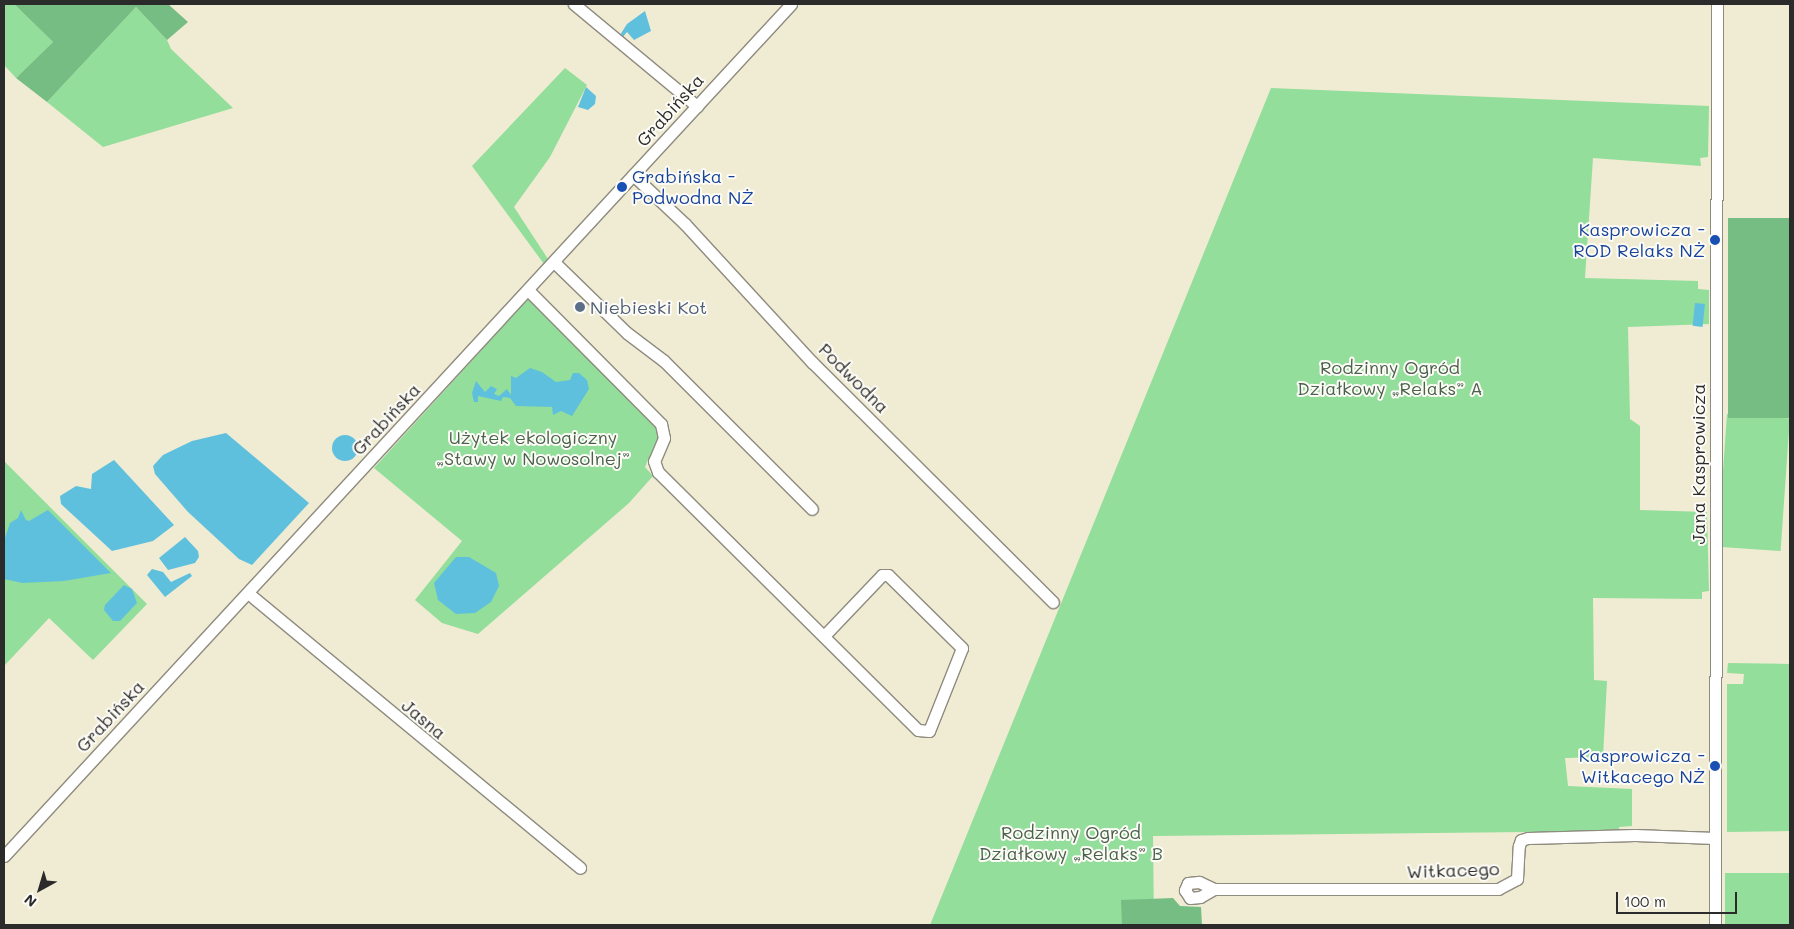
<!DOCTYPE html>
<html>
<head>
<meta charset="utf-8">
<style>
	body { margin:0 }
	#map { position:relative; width:1794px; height:929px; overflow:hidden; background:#f0ebd3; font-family:Mali,sans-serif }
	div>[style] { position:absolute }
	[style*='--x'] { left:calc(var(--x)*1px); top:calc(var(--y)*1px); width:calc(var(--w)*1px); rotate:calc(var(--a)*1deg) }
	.green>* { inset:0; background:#92de9a; transform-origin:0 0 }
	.forest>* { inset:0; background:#75bd82; transform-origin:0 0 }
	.water>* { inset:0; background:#5fc0de; transform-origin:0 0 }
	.round { border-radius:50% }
	.roads { filter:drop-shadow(1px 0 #8e8b7f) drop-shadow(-1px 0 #8e8b7f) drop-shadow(0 1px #8e8b7f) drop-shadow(0 -1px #8e8b7f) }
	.minor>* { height:11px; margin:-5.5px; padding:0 5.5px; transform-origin:5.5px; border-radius:5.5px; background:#fff }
	.dots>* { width:14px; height:14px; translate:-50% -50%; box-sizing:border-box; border:2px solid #fdfcf7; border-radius:50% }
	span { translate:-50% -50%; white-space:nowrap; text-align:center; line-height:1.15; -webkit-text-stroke:4px #fdfcf7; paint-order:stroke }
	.street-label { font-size:18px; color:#2b2b2b }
	.transit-label { font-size:18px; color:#164399 }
	.left { translate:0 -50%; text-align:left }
	.right { translate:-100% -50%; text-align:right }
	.service-label { font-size:18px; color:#4e5e75 }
	.park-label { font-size:18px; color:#4a614c }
	.frame { position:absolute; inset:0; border:5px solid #2b2b2b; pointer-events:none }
	.north { position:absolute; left:15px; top:864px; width:50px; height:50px; -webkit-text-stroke:4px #fdfcf7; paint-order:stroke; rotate:219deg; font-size:14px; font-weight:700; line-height:20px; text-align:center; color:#2b2b2b }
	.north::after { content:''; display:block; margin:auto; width:18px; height:22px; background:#2b2b2b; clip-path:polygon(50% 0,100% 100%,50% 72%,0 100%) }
	.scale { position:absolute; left:1616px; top:892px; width:121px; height:22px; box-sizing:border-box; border:2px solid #2b2b2b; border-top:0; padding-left:6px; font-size:15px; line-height:18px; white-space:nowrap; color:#2b2b2b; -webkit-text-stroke:4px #fdfcf7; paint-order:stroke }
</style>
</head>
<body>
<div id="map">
	<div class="green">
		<i style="clip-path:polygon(4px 4px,14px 4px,53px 42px,16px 78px,4px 65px)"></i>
		<i style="clip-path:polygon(136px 7px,167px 40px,171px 49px,233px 108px,103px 147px,47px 102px)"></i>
		<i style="clip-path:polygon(565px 68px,587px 85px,550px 157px,514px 207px,548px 259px,544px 264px,472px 166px)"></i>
		<i style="clip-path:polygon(1271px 88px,1709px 106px,1708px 157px,1700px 158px,1701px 166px,1593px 158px,1585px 278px,1698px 281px,1698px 289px,1709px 290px,1709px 324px,1628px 327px,1630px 419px,1640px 426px,1640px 510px,1707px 512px,1709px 591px,1702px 592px,1702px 599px,1593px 598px,1594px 680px,1607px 681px,1603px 757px,1565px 758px,1568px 786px,1632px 789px,1632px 826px,1619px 827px,1619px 831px,1153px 836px,1154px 925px,930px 925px)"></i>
		<i style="clip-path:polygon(529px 298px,655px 423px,658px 437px,645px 467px,653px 476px,629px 503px,478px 634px,442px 623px,415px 600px,462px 541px,374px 468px)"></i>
		<i style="left:1727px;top:414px;width:63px;height:133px;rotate:4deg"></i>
		<i style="clip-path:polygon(4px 461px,147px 604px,93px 660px,49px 618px,4px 666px)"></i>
		<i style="clip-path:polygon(1728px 663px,1790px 664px,1790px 831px,1727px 832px,1727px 684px,1743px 684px,1744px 674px,1727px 673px)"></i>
		<i style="left:1725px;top:873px;width:65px;height:52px"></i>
	</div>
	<div class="forest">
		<i style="clip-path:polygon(14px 4px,168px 4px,188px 22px,167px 40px,136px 7px,47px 102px,16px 78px,53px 42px)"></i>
		<i style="left:1790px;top:218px;width:200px;height:62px;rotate:90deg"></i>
		<i style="clip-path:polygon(1173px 898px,1180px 906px,1201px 907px,1202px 925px,1122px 925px,1121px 900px)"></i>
	</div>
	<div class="water">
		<i style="clip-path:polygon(645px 11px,651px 31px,634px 40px,627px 32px,622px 38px,620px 35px,627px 24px)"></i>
		<i style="clip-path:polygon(586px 87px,596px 96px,595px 104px,588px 110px,578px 107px)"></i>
		<i style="left:1695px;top:303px;width:10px;height:23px;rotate:6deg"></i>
		<i style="clip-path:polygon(530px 368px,542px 372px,556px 382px,570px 380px,573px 373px,579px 373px,587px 380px,589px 389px,572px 416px,561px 411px,553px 415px,552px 407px,516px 406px,510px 398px,503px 397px,501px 401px,478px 396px,478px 402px,474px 402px,472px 393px,476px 381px,485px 392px,491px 386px,497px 389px,494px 394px,499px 396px,507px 389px,511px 395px,511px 376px,516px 378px)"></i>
		<i style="clip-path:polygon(226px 433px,309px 503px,252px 565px,239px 559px,188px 512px,155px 474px,153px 466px,163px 455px,192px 441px)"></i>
		<i class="round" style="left:332px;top:435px;width:26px;height:26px"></i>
		<i style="clip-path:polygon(114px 460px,174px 525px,153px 541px,112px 551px,61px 504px,60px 496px,76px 486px,91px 489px,92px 474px)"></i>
		<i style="clip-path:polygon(21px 510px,26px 520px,29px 521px,48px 510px,111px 573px,64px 581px,22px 583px,4px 579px,4px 541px,10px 523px,18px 518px)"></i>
		<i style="clip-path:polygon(185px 537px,198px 551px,199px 557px,195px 563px,168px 570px,159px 558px)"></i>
		<i style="clip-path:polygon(456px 557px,469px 557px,496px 573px,499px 586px,491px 602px,475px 613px,456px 614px,438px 600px,434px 583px)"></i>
		<i style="clip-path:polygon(152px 569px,163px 572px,171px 582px,190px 573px,192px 576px,165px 597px,147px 575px)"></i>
		<i style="clip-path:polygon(124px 585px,132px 589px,137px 603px,120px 621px,113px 621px,104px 610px,105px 605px)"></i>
	</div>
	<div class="roads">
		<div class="minor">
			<i style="--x:574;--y:4;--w:160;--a:39.7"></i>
			<i style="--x:633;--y:175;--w:71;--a:43.3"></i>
			<i style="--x:685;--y:224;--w:188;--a:47.4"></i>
			<i style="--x:812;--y:362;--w:340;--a:44.9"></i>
			<i style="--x:554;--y:262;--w:102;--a:44.2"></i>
			<i style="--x:627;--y:333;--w:46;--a:37.1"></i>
			<i style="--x:664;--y:361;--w:209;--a:45"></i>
			<i style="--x:528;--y:290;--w:189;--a:45.2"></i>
			<i style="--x:661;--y:424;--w:14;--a:78"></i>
			<i style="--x:664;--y:438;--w:25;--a:113"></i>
			<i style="--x:654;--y:461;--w:12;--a:70"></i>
			<i style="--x:658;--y:472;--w:366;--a:44.8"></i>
			<i style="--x:918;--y:730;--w:11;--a:5"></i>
			<i style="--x:929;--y:731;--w:89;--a:-68.3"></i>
			<i style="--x:962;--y:648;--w:104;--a:-135.4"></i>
			<i style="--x:888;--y:575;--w:6;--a:180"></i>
			<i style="--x:882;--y:575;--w:84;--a:133.6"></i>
			<i style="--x:248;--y:593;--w:431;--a:39.6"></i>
			<i style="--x:4;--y:856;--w:1160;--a:-47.27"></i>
			<i style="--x:1214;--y:889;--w:17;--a:-155"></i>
			<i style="--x:1199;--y:882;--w:11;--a:175"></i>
			<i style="--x:1188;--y:883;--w:8;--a:113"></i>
			<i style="--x:1185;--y:890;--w:9;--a:58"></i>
			<i style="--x:1190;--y:898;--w:10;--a:-6"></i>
			<i style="--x:1200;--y:897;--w:16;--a:-30"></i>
			<i style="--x:1214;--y:889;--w:284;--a:0"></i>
			<i style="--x:1498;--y:889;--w:21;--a:-28"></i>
			<i style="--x:1517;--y:879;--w:33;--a:-87"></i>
			<i style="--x:1519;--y:846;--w:6;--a:-72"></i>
			<i style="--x:1521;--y:840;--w:7;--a:-16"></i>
			<i style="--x:1528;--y:838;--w:107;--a:-1.6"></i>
			<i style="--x:1635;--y:835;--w:80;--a:2.1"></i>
			<i style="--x:1715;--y:925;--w:921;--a:-89.88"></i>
		</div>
	</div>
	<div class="dots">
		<i style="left:622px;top:187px;background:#1a4fb4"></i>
		<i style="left:1715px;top:240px;background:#1a4fb4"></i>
		<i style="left:580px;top:307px;background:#5c6f8a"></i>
		<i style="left:1715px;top:766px;background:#1a4fb4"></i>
	</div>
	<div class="street-label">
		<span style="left:670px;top:110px;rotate:-48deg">Grabińska</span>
		<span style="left:854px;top:378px;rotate:45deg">Podwodna</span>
		<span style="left:386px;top:419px;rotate:-47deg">Grabińska</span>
		<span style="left:1698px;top:464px;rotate:-90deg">Jana Kasprowicza</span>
		<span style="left:110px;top:716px;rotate:-47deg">Grabińska</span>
		<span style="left:424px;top:719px;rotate:40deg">Jasna</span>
		<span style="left:1453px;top:870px;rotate:-2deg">Witkacego</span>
	</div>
	<div class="transit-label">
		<span class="left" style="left:632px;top:187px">Grabińska -<br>Podwodna NŻ</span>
		<span class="right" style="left:1705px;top:240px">Kasprowicza -<br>ROD Relaks NŻ</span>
		<span class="right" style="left:1705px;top:766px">Kasprowicza -<br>Witkacego NŻ</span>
	</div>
	<div class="service-label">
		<span class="left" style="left:590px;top:307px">Niebieski Kot</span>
	</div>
	<div class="park-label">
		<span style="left:1390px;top:378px">Rodzinny Ogród<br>Działkowy „Relaks” A</span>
		<span style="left:533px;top:448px">Użytek ekologiczny<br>„Stawy w Nowosolnej”</span>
		<span style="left:1071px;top:843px">Rodzinny Ogród<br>Działkowy „Relaks” B</span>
	</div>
	<div class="frame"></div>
	<div class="north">N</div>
	<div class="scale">100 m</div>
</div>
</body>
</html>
